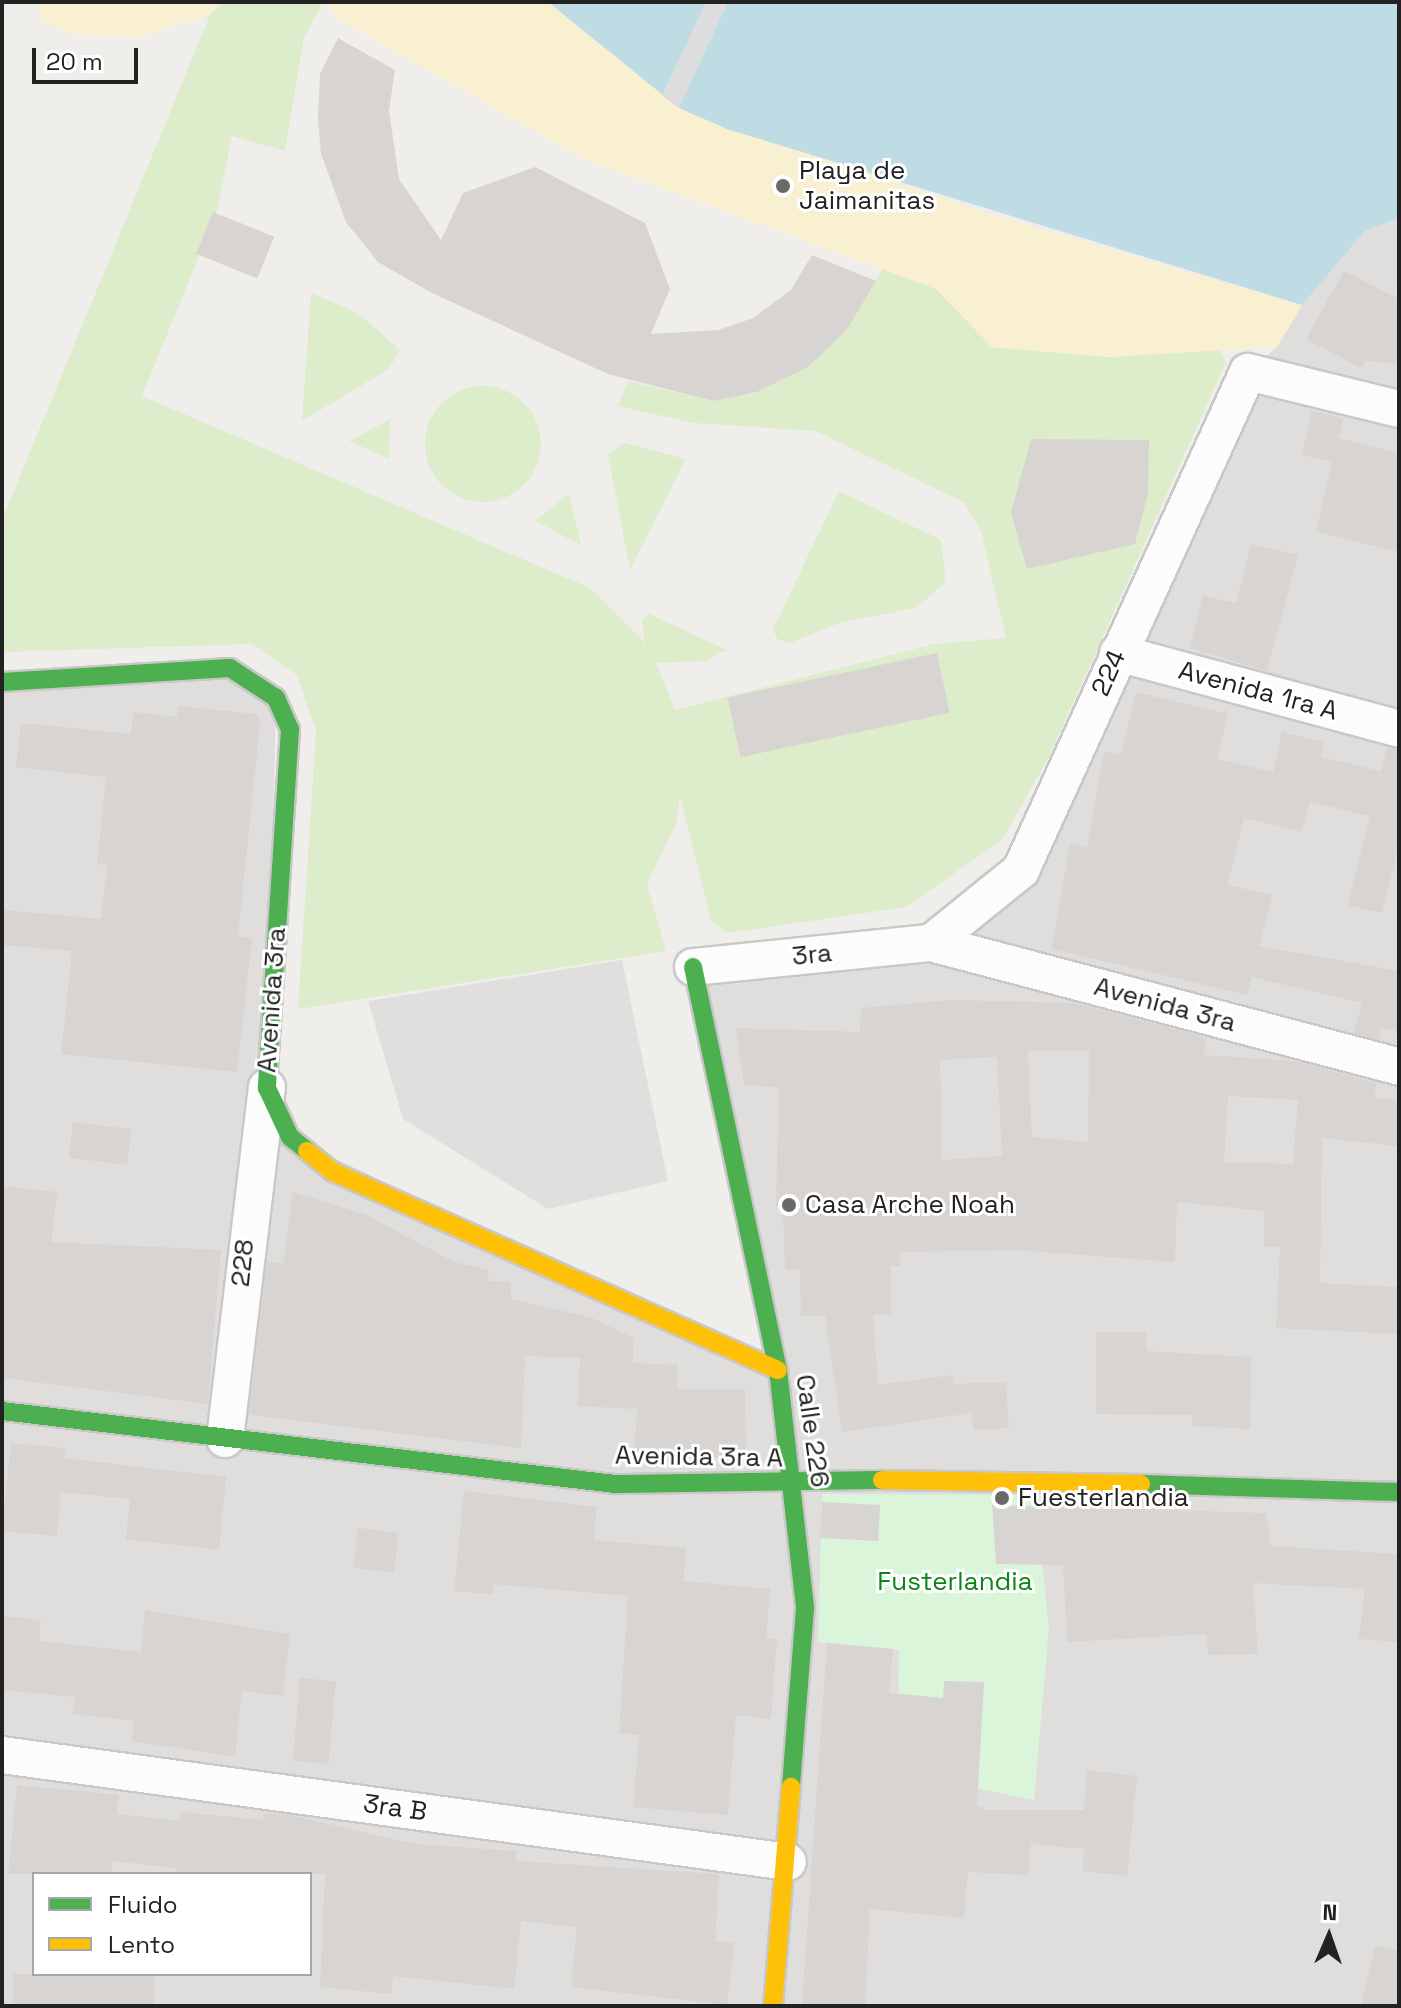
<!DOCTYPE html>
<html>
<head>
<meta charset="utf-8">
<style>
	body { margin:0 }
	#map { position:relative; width:1401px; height:2008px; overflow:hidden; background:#f0eeeb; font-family:"Space Grotesk",sans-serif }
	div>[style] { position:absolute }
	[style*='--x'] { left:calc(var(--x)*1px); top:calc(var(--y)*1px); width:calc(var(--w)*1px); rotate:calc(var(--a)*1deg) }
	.residential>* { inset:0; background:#dfdedc }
	.grass>* { inset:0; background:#ddeccb }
	.round { border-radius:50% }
	.sand>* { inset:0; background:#f8f0d0 }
	.park>* { inset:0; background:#daf5da }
	.parking>* { inset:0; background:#e0dfde }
	.water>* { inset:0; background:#bfdbe3 }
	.pier>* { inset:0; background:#dedddd }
	.building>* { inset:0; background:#d7d4d2; transform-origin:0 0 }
	.roads { filter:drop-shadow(2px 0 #c9c8c7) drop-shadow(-2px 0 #c9c8c7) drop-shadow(0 2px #c9c8c7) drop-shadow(0 -2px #c9c8c7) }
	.street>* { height:36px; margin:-18px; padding:0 18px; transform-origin:18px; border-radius:18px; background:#fdfcfc }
	.fast>* { height:18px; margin:-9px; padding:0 9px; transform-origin:9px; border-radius:9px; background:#4caf50 }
	.slow>* { height:18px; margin:-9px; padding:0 9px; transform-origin:9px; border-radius:9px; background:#ffc107 }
	.dots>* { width:22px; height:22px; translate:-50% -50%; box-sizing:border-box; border:4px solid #fff; border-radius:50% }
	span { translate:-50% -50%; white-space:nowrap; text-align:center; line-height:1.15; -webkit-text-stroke:6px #fff; paint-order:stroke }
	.poi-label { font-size:26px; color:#222 }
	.left { translate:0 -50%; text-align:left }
	.street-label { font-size:26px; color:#222 }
	.park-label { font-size:26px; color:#0c8416 }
	.frame { position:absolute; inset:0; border:4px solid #222; pointer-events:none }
	.legend { position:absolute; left:32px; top:1872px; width:280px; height:104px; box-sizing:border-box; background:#fff; border:2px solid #a7a7a7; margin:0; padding:10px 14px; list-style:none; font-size:24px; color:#222 }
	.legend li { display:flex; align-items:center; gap:16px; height:40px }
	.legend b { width:40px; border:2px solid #a7a7a7 }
	.north { position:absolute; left:1289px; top:1896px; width:80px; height:80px; -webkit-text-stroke:6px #fff; paint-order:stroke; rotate:2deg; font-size:22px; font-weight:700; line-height:32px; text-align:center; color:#222 }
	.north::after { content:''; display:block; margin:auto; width:28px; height:36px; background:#222; clip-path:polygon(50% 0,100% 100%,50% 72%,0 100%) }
	.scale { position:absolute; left:32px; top:48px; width:106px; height:36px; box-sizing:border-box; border:4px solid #222; border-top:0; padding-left:10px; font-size:24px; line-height:28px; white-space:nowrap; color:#222; -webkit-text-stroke:6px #fff; paint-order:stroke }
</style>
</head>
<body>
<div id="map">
	<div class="residential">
		<i style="clip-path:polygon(evenodd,1399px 218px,1399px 2006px,2px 2006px,2px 682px,230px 668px,276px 698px,267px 1088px,290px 1137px,778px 1370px,693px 967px,931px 943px,1020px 870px,1248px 372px,1277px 347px,1302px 305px,1365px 231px,1399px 218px,34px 1874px,310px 1874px,310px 1974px,34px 1974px,34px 1874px)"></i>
	</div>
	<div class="grass">
		<i style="clip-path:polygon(224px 2px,323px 2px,304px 38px,285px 151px,232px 136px,216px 214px,142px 396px,590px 588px,645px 643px,642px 620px,649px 614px,727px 650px,706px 661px,656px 663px,675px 710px,934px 644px,1006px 638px,981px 532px,965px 503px,816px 431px,693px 423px,618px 406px,628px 381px,712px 401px,757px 392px,808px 367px,846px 331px,883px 268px,936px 289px,992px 347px,1108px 357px,1219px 350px,1226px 362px,1049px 757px,1002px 840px,906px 907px,728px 933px,711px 921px,680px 796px,676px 824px,647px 884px,666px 951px,298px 1009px,316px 731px,297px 675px,252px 644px,2px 652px,2px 520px,210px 15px)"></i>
		<i style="clip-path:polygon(311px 293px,358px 313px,400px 350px,389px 369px,302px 421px)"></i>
		<i class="round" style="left:425px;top:386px;width:116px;height:116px"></i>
		<i style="clip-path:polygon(390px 419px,389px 459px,349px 441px)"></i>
		<i style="clip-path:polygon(624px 443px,686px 459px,630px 570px,608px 455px)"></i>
		<i style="clip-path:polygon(839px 491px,941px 540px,946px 582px,916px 608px,839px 623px,790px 643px,777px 639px,773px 629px)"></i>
		<i style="clip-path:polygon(569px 493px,581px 545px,535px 521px)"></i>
	</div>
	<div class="sand">
		<i style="clip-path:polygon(41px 2px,221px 2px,210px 15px,139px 37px,72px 34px,38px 18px)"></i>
		<i style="clip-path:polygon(327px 2px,548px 2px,679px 108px,986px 213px,1302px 305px,1277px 347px,1108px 357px,992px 347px,936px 289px,586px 160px,334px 17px)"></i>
	</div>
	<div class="park">
		<i style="clip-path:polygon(822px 1494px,1035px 1495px,1049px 1628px,1034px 1800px,897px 1772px,899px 1650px,818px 1642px)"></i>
	</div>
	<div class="parking">
		<i style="clip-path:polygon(622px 960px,668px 1181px,548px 1209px,403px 1119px,368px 1001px)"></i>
	</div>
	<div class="water">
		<i style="clip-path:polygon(548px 2px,1399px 2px,1399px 218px,1365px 231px,1302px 305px,727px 129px,679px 108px)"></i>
	</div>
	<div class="pier">
		<i style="clip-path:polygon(706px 2px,728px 2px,679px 108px,662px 95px)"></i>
	</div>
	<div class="building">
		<i style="clip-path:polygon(338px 38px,395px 70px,389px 111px,399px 179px,441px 240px,463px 193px,535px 167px,645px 223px,670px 289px,651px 334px,718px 330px,753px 318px,791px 290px,812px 255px,876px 281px,846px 331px,808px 367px,757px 392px,713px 401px,608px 374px,430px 292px,378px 262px,346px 222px,321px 154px,318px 118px,320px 74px)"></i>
		<i style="left:213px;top:212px;width:66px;height:45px;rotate:22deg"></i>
		<i style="clip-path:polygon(1344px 271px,1399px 299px,1399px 364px,1365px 361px,1361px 368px,1306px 339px)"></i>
		<i style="left:1312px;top:411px;width:32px;height:45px;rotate:13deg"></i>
		<i style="clip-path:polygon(1338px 438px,1399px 453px,1399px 552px,1316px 532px)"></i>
		<i style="clip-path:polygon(1031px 439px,1149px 440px,1148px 493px,1135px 544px,1027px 569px,1011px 513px)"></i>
		<i style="clip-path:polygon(1251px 544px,1298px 555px,1267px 671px,1190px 648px,1203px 596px,1236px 603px)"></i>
		<i style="left:937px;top:653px;width:61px;height:214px;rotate:78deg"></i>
		<i style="clip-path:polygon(1136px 692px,1228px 714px,1217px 759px,1273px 772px,1282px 732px,1324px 742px,1321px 757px,1381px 771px,1387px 748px,1399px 749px,1399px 845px,1382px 913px,1348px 905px,1370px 816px,1310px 802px,1302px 832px,1244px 818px,1228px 885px,1272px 895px,1259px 946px,1399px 971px,1399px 1032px,1381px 1027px,1380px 1040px,1354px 1033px,1362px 1003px,1252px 977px,1247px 995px,1052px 949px,1070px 843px,1087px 848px,1104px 751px,1121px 755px)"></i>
		<i style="clip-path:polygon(178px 706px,256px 714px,260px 723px,238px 936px,252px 938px,237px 1072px,61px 1054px,72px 951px,2px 945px,2px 910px,101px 919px,107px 865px,97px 864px,106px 777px,16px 767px,21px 723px,131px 734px,133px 712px,177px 717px)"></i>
		<i style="clip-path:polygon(evenodd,952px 1000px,1075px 1003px,1206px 1038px,1204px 1055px,1294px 1061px,1376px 1083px,1375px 1098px,1399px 1100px,1399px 1146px,1322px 1138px,1320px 1283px,1399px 1287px,1399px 1334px,1276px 1328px,1280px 1247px,1264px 1247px,1264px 1211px,1177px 1202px,1175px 1262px,1017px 1250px,899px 1252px,900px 1266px,891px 1266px,891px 1314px,873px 1315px,878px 1385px,952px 1375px,953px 1384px,1006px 1382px,1009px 1428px,973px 1430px,972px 1413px,842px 1432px,825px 1316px,801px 1316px,800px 1269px,785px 1270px,783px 1207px,776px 1207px,779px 1087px,744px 1085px,736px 1028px,860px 1032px,861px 1008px,952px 1000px,1028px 1051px,1089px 1051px,1088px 1142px,1032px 1137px,1028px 1051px,952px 1000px,997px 1057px,1002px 1156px,942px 1160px,940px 1060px,997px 1057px,952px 1000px,1228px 1096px,1298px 1100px,1293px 1164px,1224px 1162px,1228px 1096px)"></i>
		<i style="left:73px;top:1122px;width:59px;height:36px;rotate:7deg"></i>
		<i style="clip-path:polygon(2px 1186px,57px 1192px,51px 1242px,221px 1250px,208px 1404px,2px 1378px)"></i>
		<i style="clip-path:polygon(293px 1192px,367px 1215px,454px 1262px,489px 1270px,488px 1281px,511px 1282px,511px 1299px,592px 1318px,633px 1338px,633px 1363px,678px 1365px,677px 1389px,745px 1389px,746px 1457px,634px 1459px,637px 1409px,578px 1406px,580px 1358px,525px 1356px,521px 1448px,249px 1415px,267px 1262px,283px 1264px)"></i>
		<i style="clip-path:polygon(1096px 1332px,1146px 1332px,1146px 1351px,1251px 1357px,1250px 1429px,1192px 1426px,1192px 1415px,1096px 1414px)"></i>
		<i style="clip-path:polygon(11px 1443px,65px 1448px,64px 1458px,226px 1477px,219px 1550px,126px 1539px,130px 1499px,61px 1492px,57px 1536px,2px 1531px)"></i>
		<i style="clip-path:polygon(464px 1491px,597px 1507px,594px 1540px,686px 1548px,683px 1581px,770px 1589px,766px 1638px,777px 1639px,771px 1719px,736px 1715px,728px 1815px,633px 1807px,639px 1735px,619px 1733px,628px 1596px,493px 1584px,492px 1594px,454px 1591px)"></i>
		<i style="left:880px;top:1505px;width:36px;height:58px;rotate:93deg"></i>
		<i style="clip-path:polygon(992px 1505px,1266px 1513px,1271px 1546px,1399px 1554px,1399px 1642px,1359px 1639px,1365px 1589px,1253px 1583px,1258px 1654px,1208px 1655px,1207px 1634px,1067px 1642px,1063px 1565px,996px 1564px)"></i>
		<i style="left:358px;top:1528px;width:41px;height:40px;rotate:7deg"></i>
		<i style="clip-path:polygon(145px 1610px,290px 1634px,283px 1696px,242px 1691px,235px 1757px,132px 1741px,134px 1721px,73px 1714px,75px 1697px,2px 1690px,2px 1616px,41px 1620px,39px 1641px,141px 1652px)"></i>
		<i style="clip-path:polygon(827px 1643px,893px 1649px,889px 1693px,943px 1698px,944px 1681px,984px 1682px,977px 1805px,986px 1810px,1084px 1810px,1087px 1770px,1137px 1776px,1127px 1876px,1083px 1871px,1084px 1849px,1031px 1844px,1028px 1875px,968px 1872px,964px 1918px,870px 1909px,865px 2006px,802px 2004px)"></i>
		<i style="left:300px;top:1678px;width:36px;height:83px;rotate:5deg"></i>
		<i style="clip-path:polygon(17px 1785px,119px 1795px,117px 1814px,180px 1821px,181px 1812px,263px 1820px,263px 1813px,290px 1815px,415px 1844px,517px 1851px,516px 1861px,719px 1874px,715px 1941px,734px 1943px,727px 2005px,571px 1987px,577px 1927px,521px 1921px,514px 1989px,393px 1976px,391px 1994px,320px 1987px,325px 1874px,175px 1874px,176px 1868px,112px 1861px,111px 1874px,8px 1874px)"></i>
		<i style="clip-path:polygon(1375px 1946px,1399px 1951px,1399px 2006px,1361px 2006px)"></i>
		<i style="left:13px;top:1974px;width:141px;height:32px"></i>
	</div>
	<div class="roads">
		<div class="street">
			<i style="--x:1118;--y:653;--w:291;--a:15.1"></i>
			<i style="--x:931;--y:943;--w:116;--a:-39"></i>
			<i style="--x:1021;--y:870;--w:547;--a:-65.5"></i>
			<i style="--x:1248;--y:372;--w:155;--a:13.8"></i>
			<i style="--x:693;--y:967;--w:239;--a:-5.8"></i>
			<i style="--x:931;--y:943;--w:484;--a:14.8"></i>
			<i style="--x:225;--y:1439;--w:354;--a:-83.2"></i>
			<i style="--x:2;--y:1755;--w:793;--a:7.75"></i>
		</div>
		<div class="fast">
			<i style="--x:2;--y:682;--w:228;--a:-3.5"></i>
			<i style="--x:230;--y:668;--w:55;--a:33.1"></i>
			<i style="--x:276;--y:698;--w:34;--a:66"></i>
			<i style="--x:290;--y:729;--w:360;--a:93.7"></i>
			<i style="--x:267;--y:1088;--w:54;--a:64.9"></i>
			<i style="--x:290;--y:1137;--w:22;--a:39"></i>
			<i style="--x:693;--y:967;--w:412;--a:78.1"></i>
			<i style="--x:778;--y:1370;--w:240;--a:83.5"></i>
			<i style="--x:805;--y:1608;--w:180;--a:94.5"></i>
			<i style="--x:2;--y:1411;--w:617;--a:6.79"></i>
			<i style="--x:615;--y:1484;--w:267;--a:-0.9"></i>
			<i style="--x:1141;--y:1484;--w:258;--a:1.8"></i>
		</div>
		<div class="slow">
			<i style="--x:307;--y:1151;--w:33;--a:39"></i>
			<i style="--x:333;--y:1172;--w:487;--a:24"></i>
			<i style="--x:882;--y:1480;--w:259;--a:0.9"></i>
			<i style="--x:773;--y:2006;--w:220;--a:-85.3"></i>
		</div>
	</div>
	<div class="dots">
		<i style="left:783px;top:186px;background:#6a6968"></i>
		<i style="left:789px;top:1205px;background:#6a6968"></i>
		<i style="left:1002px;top:1498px;background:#6a6968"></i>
	</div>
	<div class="poi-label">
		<span class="left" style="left:799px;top:186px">Playa de<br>Jaimanitas</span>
		<span class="left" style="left:805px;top:1205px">Casa Arche Noah</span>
		<span class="left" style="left:1018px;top:1498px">Fuesterlandia</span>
	</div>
	<div class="street-label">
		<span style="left:1109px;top:673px;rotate:-66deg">224</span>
		<span style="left:1258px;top:691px;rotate:15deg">Avenida 1ra A</span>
		<span style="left:812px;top:955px;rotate:-6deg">3ra</span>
		<span style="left:272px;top:1000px;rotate:-86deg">Avenida 3ra</span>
		<span style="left:1165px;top:1005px;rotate:15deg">Avenida 3ra</span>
		<span style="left:243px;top:1263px;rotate:-84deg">228</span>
		<span style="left:812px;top:1431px;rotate:82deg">Calle 226</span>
		<span style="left:699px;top:1457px;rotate:1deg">Avenida 3ra A</span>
		<span style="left:395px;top:1808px;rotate:8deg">3ra B</span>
	</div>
	<div class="park-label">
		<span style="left:955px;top:1582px">Fusterlandia</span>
	</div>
	<div class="frame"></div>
	<ul class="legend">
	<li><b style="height:10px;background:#4caf50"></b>Fluido</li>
	<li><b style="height:10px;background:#ffc107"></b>Lento</li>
	</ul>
	<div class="north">N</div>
	<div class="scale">20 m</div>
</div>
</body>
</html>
